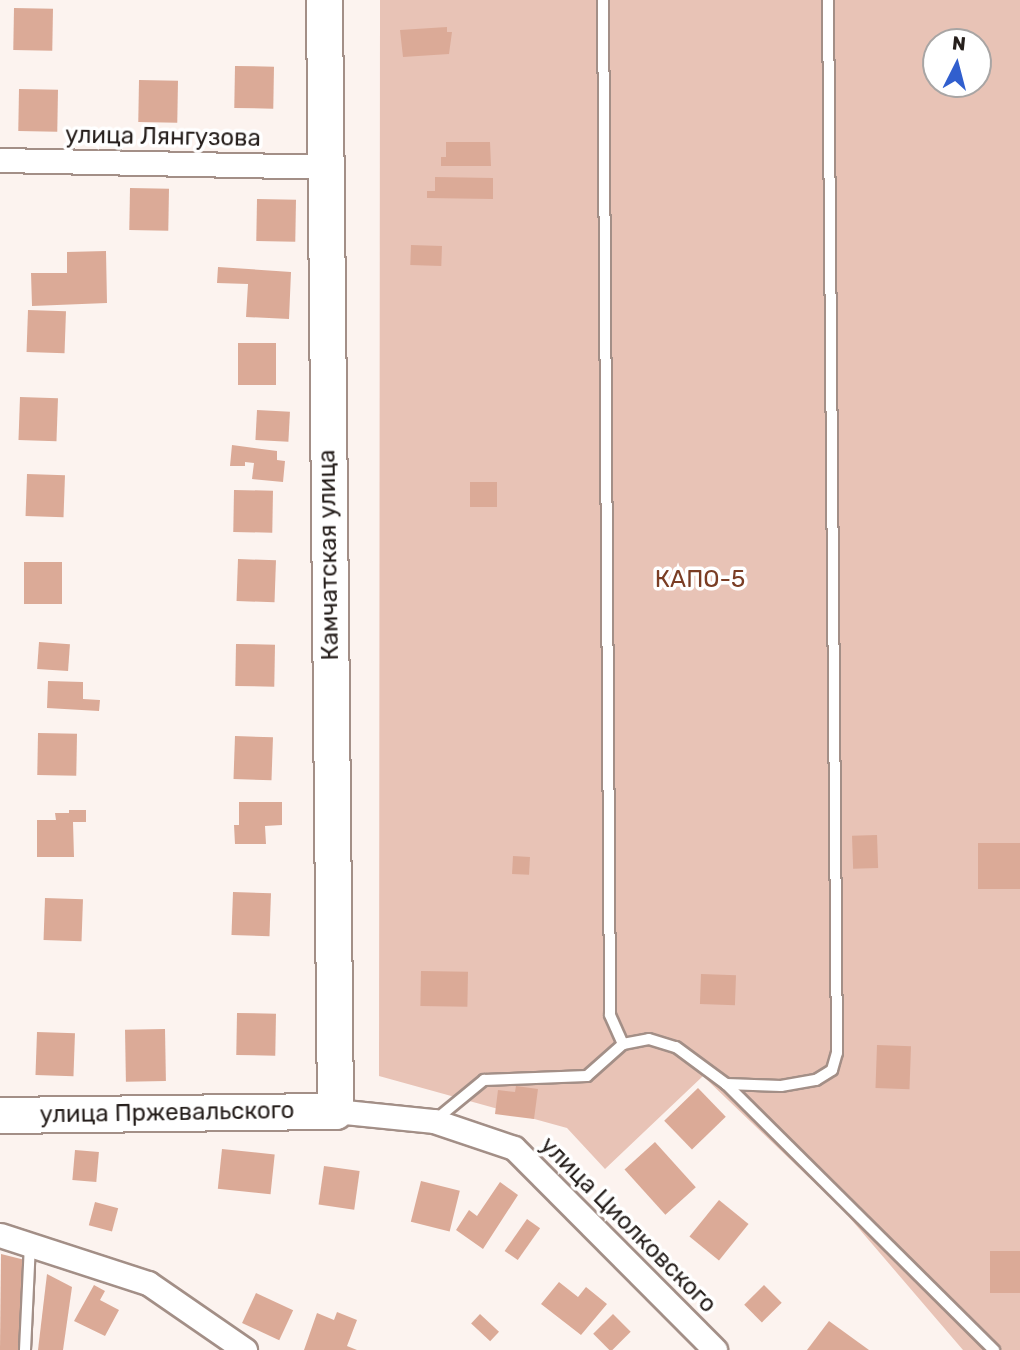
<!DOCTYPE html>
<html>
<head>
<meta charset="utf-8">
<style>
	body { margin:0 }
	#map { position:relative; width:1020px; height:1350px; overflow:hidden; background:#fcf3ef; font-family:Rubik,sans-serif }
	div>[style] { position:absolute }
	[style*='--x'] { left:calc(var(--x)*1px); top:calc(var(--y)*1px); width:calc(var(--w)*1px); rotate:calc(var(--a)*1deg) }
	.green>* { inset:0; background:#e8c3b6 }
	.building>* { inset:0; background:#dbaa97; transform-origin:0 0 }
	.roads { filter:drop-shadow(2px 0 #a38f87) drop-shadow(-2px 0 #a38f87) drop-shadow(0 2px #a38f87) drop-shadow(0 -2px #a38f87) }
	.service>* { height:10px; margin:-5px; padding:0 5px; transform-origin:5px; border-radius:5px; background:#fff }
	.minor>* { height:23px; margin:-11.5px; padding:0 11.5px; transform-origin:11.5px; border-radius:11.5px; background:#fff }
	.primary>* { height:35px; margin:-17.5px; padding:0 17.5px; transform-origin:17.5px; border-radius:17.5px; background:#fff }
	span { translate:-50% -50%; white-space:nowrap; text-align:center; line-height:1.15; -webkit-text-stroke:7px #fff; paint-order:stroke }
	.street-label { font-size:24px; color:#261f1c }
	.park-label { font-size:24px; color:#7a3d24 }
	.north { position:absolute; left:922px; top:28px; width:70px; height:70px; box-sizing:border-box; background:#fff; border:2px solid #a8a5a4; border-radius:50%; rotate:6deg; font-size:19px; font-weight:700; line-height:28px; text-align:center; color:#261f1c }
	.north::after { content:''; display:block; margin:auto; width:24px; height:32px; background:#315fce; clip-path:polygon(50% 0,100% 100%,50% 72%,0 100%) }
</style>
</head>
<body>
<div id="map">
	<div class="green">
		<i style="clip-path:polygon(evenodd,380px 0,1020px 0,1020px 1350px,963px 1350px,843px 1210px,703px 1076px,605px 1169px,567px 1128px,379px 1076px,380px 0,936px 42px,978px 42px,978px 84px,936px 84px,936px 42px)"></i>
	</div>
	<div class="building">
		<i style="left:14px;top:8px;width:39px;height:42px;rotate:1deg"></i>
		<i style="clip-path:polygon(447px 27px,447px 32px,452px 32px,449px 54px,403px 57px,400px 30px)"></i>
		<i style="left:235px;top:66px;width:39px;height:42px;rotate:1deg"></i>
		<i style="left:139px;top:80px;width:39px;height:42px;rotate:1deg"></i>
		<i style="left:19px;top:89px;width:39px;height:42px;rotate:1deg"></i>
		<i style="clip-path:polygon(446px 142px,490px 142px,491px 166px,441px 166px,441px 157px,446px 157px)"></i>
		<i style="clip-path:polygon(435px 177px,493px 178px,493px 199px,427px 198px,427px 191px,435px 191px)"></i>
		<i style="left:130px;top:188px;width:39px;height:42px;rotate:1deg"></i>
		<i style="left:257px;top:199px;width:39px;height:42px;rotate:1deg"></i>
		<i style="left:411px;top:245px;width:31px;height:20px;rotate:2deg"></i>
		<i style="clip-path:polygon(106px 251px,107px 303px,32px 306px,31px 273px,67px 273px,67px 252px)"></i>
		<i style="clip-path:polygon(218px 267px,291px 272px,289px 319px,246px 317px,248px 284px,217px 283px)"></i>
		<i style="left:28px;top:310px;width:38px;height:42px;rotate:2deg"></i>
		<i style="left:238px;top:343px;width:38px;height:42px"></i>
		<i style="left:20px;top:397px;width:38px;height:43px;rotate:2deg"></i>
		<i style="left:257px;top:410px;width:33px;height:30px;rotate:3deg"></i>
		<i style="clip-path:polygon(232px 445px,277px 451px,277px 460px,285px 461px,283px 482px,252px 479px,254px 463px,245px 462px,245px 466px,230px 466px)"></i>
		<i style="left:27px;top:474px;width:38px;height:42px;rotate:2deg"></i>
		<i style="left:470px;top:482px;width:27px;height:25px"></i>
		<i style="left:234px;top:490px;width:39px;height:42px;rotate:1deg"></i>
		<i style="left:238px;top:559px;width:38px;height:42px;rotate:2deg"></i>
		<i style="left:24px;top:562px;width:38px;height:42px"></i>
		<i style="left:39px;top:642px;width:31px;height:27px;rotate:4deg"></i>
		<i style="left:236px;top:644px;width:39px;height:42px;rotate:1deg"></i>
		<i style="clip-path:polygon(48px 681px,83px 682px,83px 699px,100px 700px,99px 711px,47px 708px)"></i>
		<i style="left:38px;top:733px;width:39px;height:42px;rotate:1deg"></i>
		<i style="left:235px;top:736px;width:38px;height:43px;rotate:2deg"></i>
		<i style="clip-path:polygon(239px 802px,282px 802px,282px 825px,265px 826px,266px 844px,235px 844px,234px 825px,239px 825px)"></i>
		<i style="clip-path:polygon(69px 810px,86px 810px,86px 822px,73px 822px,74px 857px,37px 857px,37px 820px,56px 820px,55px 813px,69px 813px)"></i>
		<i style="left:877px;top:835px;width:33px;height:25px;rotate:88deg"></i>
		<i style="left:978px;top:843px;width:42px;height:46px"></i>
		<i style="left:513px;top:856px;width:17px;height:18px;rotate:3deg"></i>
		<i style="left:233px;top:892px;width:38px;height:43px;rotate:2deg"></i>
		<i style="left:45px;top:898px;width:38px;height:42px;rotate:2deg"></i>
		<i style="left:421px;top:971px;width:47px;height:35px;rotate:1deg"></i>
		<i style="left:701px;top:974px;width:35px;height:30px;rotate:2deg"></i>
		<i style="left:237px;top:1013px;width:39px;height:42px;rotate:1deg"></i>
		<i style="left:165px;top:1029px;width:52px;height:40px;rotate:89deg"></i>
		<i style="left:37px;top:1032px;width:38px;height:43px;rotate:2deg"></i>
		<i style="left:877px;top:1045px;width:34px;height:43px;rotate:2deg"></i>
		<i style="clip-path:polygon(516px 1086px,538px 1089px,534px 1119px,495px 1114px,498px 1090px,515px 1092px)"></i>
		<i style="left:698px;top:1088px;width:40px;height:47px;rotate:46deg"></i>
		<i style="left:655px;top:1142px;width:61px;height:41px;rotate:48deg"></i>
		<i style="left:222px;top:1149px;width:53px;height:40px;rotate:6deg"></i>
		<i style="left:75px;top:1150px;width:24px;height:30px;rotate:5deg"></i>
		<i style="left:324px;top:1166px;width:36px;height:39px;rotate:8deg"></i>
		<i style="left:421px;top:1181px;width:40px;height:42px;rotate:14deg"></i>
		<i style="clip-path:polygon(500px 1182px,518px 1195px,483px 1249px,456px 1230px,469px 1210px,477px 1216px)"></i>
		<i style="left:719px;top:1200px;width:38px;height:47px;rotate:39deg"></i>
		<i style="left:95px;top:1202px;width:24px;height:24px;rotate:15deg"></i>
		<i style="left:527px;top:1219px;width:16px;height:39px;rotate:35deg"></i>
		<i style="left:1020px;top:1251px;width:42px;height:30px;rotate:90deg"></i>
		<i style="clip-path:polygon(1px 1254px,25px 1260px,21px 1350px,0 1350px)"></i>
		<i style="clip-path:polygon(47px 1274px,72px 1287px,63px 1350px,38px 1350px)"></i>
		<i style="clip-path:polygon(559px 1282px,578px 1297px,586px 1287px,607px 1304px,581px 1335px,541px 1304px)"></i>
		<i style="clip-path:polygon(94px 1285px,105px 1291px,100px 1300px,119px 1310px,105px 1336px,74px 1321px)"></i>
		<i style="left:764px;top:1285px;width:25px;height:28px;rotate:45deg"></i>
		<i style="left:256px;top:1293px;width:41px;height:33px;rotate:25deg"></i>
		<i style="clip-path:polygon(337px 1312px,357px 1320px,347px 1346px,357px 1350px,304px 1350px,317px 1313px,334px 1320px)"></i>
		<i style="left:480px;top:1314px;width:26px;height:13px;rotate:43deg"></i>
		<i style="left:613px;top:1314px;width:25px;height:28px;rotate:45deg"></i>
		<i style="clip-path:polygon(829px 1321px,869px 1350px,807px 1350px)"></i>
	</div>
	<div class="roads">
		<div class="service">
			<i style="--x:603;--y:0;--w:1015;--a:89.6"></i>
			<i style="--x:610;--y:1015;--w:32;--a:66"></i>
			<i style="--x:726;--y:1084;--w:55;--a:2.1"></i>
			<i style="--x:781;--y:1086;--w:36;--a:-10"></i>
			<i style="--x:816;--y:1080;--w:19;--a:-32"></i>
			<i style="--x:832;--y:1070;--w:18;--a:-74"></i>
			<i style="--x:837;--y:1053;--w:1053;--a:-90.49"></i>
			<i style="--x:434;--y:1121;--w:65;--a:-39.4"></i>
			<i style="--x:484;--y:1080;--w:103;--a:-2.2"></i>
			<i style="--x:587;--y:1076;--w:48;--a:-41.6"></i>
			<i style="--x:623;--y:1044;--w:26;--a:-11"></i>
			<i style="--x:649;--y:1039;--w:28;--a:17"></i>
			<i style="--x:676;--y:1047;--w:62;--a:36.5"></i>
			<i style="--x:726;--y:1084;--w:378;--a:44.8"></i>
			<i style="--x:25;--y:1350;--w:105;--a:-87.3"></i>
		</div>
		<div class="minor">
			<i style="--x:0;--y:160;--w:325;--a:1.2"></i>
			<i style="--x:335;--y:1111;--w:100;--a:5.8"></i>
			<i style="--x:434;--y:1121;--w:84;--a:18.6"></i>
			<i style="--x:514;--y:1148;--w:285;--a:45.1"></i>
			<i style="--x:0;--y:1235;--w:156;--a:18"></i>
			<i style="--x:148;--y:1283;--w:118;--a:34.6"></i>
		</div>
		<div class="primary">
			<i style="--x:0;--y:1115;--w:335;--a:-0.7"></i>
			<i style="--x:335;--y:1111;--w:1111;--a:-90.57"></i>
		</div>
	</div>
	<div class="street-label">
		<span style="left:163px;top:137px;rotate:1deg">улица Лянгузова</span>
		<span style="left:329px;top:555px;rotate:-91deg">Камчатская улица</span>
		<span style="left:167px;top:1113px;rotate:-1deg">улица Пржевальского</span>
		<span style="left:628px;top:1225px;rotate:45deg">улица Циолковского</span>
	</div>
	<div class="park-label">
		<span style="left:700px;top:580px">КАПО-5</span>
	</div>
	<div class="north">N</div>
</div>
</body>
</html>
